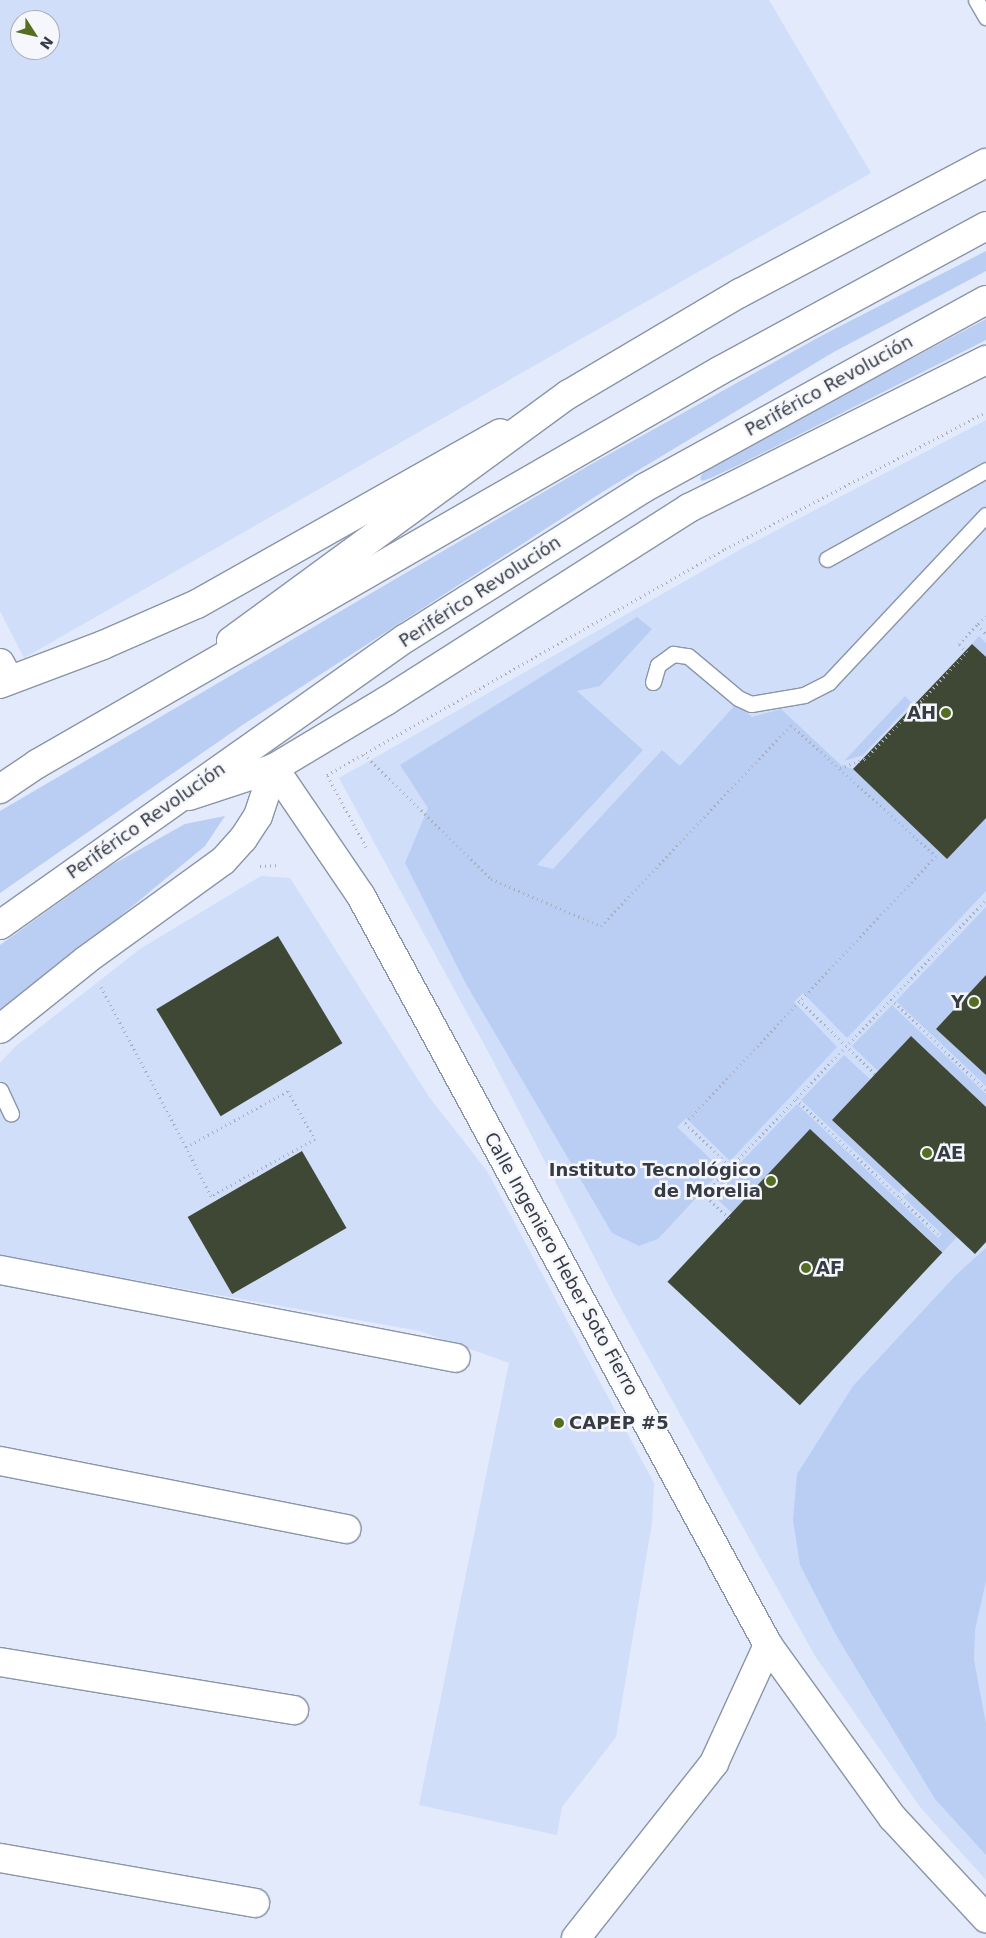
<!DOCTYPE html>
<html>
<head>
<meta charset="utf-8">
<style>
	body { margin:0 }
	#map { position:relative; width:986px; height:1938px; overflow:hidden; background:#e2eafb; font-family:"DejaVu Sans",sans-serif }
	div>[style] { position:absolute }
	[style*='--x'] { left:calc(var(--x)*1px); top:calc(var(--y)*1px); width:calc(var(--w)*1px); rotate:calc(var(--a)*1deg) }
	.built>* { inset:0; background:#d0def9 }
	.green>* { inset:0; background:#bacef3 }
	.building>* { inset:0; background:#3f4735; transform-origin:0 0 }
	.path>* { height:3px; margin-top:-1.5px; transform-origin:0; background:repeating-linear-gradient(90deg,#a6adba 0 1px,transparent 0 5px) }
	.roads { filter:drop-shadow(1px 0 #8a95a7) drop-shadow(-1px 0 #8a95a7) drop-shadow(0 1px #8a95a7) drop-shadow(0 -1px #8a95a7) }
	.service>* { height:15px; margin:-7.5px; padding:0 7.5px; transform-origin:7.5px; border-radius:7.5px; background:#fff }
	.minor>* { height:28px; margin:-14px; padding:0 14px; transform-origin:14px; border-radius:14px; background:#fff }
	.tertiary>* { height:28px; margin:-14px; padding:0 14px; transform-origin:14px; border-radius:14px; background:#fff }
	.secondary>* { height:28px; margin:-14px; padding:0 14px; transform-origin:14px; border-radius:14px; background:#fff }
	.trunk>* { height:28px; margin:-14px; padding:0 14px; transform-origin:14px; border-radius:14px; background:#fff }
	.dots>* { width:14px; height:14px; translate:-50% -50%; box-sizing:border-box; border:2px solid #f5f7fc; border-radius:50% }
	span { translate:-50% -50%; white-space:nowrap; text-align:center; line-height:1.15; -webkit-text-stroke:5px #f5f7fc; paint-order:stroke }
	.street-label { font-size:18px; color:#373b43 }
	.poi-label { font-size:18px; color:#373b43; font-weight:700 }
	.right { translate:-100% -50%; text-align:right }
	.left { translate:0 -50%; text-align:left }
	.north { position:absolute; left:10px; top:10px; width:50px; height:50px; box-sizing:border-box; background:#f5f7fc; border:1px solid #a9acb2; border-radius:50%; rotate:125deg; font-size:14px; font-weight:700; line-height:20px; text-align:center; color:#373b43 }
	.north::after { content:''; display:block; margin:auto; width:18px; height:22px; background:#546f22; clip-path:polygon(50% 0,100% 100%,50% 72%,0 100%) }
</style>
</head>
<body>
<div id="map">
	<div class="built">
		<i style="clip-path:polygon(evenodd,0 0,769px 0,871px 173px,24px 658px,0 611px,0 0,20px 20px,50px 20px,50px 50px,20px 50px,20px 20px)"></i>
		<i style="clip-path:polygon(986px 420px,986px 1880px,920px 1807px,815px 1656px,619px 1305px,491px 1057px,339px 778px,743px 548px)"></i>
		<i style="clip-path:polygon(261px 876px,290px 878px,429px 1097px,487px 1171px,654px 1483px,652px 1523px,616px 1737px,562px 1807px,557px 1835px,419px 1805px,509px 1363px,420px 1331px,0 1256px,0 1063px,16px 1046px,140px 949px)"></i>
	</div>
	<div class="green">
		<i style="clip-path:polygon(986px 251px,986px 271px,832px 353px,604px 491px,244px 724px,0 893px,0 811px,588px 466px,821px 336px)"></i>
		<i style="clip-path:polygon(986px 319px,986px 340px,743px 463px,711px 478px,702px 481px,700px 478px,706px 468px)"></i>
		<i style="clip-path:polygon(637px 617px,652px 629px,600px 686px,577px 691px,643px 750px,537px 865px,553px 869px,662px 750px,680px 766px,736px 704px,752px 717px,781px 709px,841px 765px,853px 769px,947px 858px,986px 818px,986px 891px,847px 1038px,803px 993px,794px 1002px,837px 1047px,730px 1161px,686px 1118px,677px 1127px,722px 1170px,658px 1239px,639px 1246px,612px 1233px,466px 984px,405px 863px,428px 808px,400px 765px)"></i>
		<i style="clip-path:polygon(979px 636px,986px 643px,986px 657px,972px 644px)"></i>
		<i style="clip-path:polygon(905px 696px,912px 703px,863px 755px,844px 761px)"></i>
		<i style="clip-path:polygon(225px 816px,205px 846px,0 1016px,0 945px,110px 866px,185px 824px)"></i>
		<i style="clip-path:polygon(986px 907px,986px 975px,936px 1029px,986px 1075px,986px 1086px,896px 1001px)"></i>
		<i style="clip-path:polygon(892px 1005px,986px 1094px,986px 1107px,911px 1036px,878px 1071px,852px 1046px)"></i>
		<i style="clip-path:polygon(844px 1055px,870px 1079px,832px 1120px,904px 1187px,899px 1193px,801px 1100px)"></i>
		<i style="clip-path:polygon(797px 1104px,938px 1238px,942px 1234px,903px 1197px,909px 1192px,957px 1237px,943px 1252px,811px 1130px,733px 1214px,711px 1193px)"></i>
		<i style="clip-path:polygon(986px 1248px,986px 1581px,975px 1630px,974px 1660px,986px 1724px,986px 1855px,935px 1799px,836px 1635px,800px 1565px,793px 1520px,797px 1474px,853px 1386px,956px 1275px)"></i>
	</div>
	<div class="building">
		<i style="clip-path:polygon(972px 644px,986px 657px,986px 818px,947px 859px,853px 769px)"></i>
		<i style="left:278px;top:936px;width:125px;height:142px;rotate:59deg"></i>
		<i style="clip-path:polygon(986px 975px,986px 1075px,936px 1029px)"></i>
		<i style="clip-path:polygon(911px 1036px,986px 1107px,986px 1242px,975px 1254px,832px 1120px)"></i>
		<i style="left:810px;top:1129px;width:181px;height:209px;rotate:43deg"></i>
		<i style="left:302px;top:1151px;width:89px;height:132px;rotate:60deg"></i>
	</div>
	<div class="path">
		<i style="--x:986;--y:616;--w:13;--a:135"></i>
		<i style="--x:977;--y:625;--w:13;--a:45"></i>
		<i style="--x:364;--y:754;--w:178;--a:44.5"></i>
		<i style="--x:491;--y:879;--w:120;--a:23.1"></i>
		<i style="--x:601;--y:926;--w:277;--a:-46.6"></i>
		<i style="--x:791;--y:725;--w:195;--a:42.1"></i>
		<i style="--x:936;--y:856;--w:366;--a:133.2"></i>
		<i style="--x:685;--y:1123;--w:64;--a:43.7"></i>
		<i style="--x:840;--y:768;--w:27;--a:-20"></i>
		<i style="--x:865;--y:759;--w:83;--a:-46"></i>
		<i style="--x:923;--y:699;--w:64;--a:-46.9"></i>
		<i style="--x:967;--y:652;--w:11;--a:-135"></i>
		<i style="--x:959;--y:644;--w:26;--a:-47"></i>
		<i style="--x:366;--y:847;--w:82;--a:-118.4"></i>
		<i style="--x:327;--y:775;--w:458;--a:-29.6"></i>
		<i style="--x:725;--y:549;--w:295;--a:-27.7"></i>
		<i style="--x:260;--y:866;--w:19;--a:-3"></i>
		<i style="--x:101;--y:987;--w:181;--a:62"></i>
		<i style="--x:186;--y:1147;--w:116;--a:-28.8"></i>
		<i style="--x:288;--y:1091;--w:55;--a:60.6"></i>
		<i style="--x:315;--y:1139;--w:119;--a:151.3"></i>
		<i style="--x:211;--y:1196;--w:55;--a:-117"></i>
		<i style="--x:891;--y:999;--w:132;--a:43.8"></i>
		<i style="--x:799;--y:1000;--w:106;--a:44.2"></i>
		<i style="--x:796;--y:1099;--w:196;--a:43.6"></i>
		<i style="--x:899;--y:1197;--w:10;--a:-45"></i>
		<i style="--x:729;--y:1218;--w:34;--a:-137"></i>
		<i style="--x:704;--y:1195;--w:408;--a:-46.3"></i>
	</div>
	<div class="roads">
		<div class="service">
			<i style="--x:976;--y:0;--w:20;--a:60"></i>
			<i style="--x:827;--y:559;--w:182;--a:-29.2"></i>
			<i style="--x:653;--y:682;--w:18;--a:-74"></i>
			<i style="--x:658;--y:665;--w:19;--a:-36"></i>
			<i style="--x:673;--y:654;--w:15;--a:8"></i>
			<i style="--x:688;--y:656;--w:65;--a:40"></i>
			<i style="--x:738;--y:698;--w:14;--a:25"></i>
			<i style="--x:751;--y:704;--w:54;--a:-9.6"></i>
			<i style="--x:804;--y:695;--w:28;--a:-27"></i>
			<i style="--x:829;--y:682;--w:229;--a:-46.8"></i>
			<i style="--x:0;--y:1090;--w:26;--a:65"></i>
		</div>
		<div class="minor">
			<i style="--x:0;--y:663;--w:18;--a:61"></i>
			<i style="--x:0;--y:1029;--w:110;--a:-38.7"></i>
			<i style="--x:86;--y:960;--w:169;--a:-35.9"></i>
			<i style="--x:223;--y:861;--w:30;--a:-48"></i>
			<i style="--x:243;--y:839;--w:27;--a:-57"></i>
			<i style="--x:258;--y:816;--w:51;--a:-71.6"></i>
			<i style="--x:0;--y:1270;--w:464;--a:10.9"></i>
			<i style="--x:0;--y:1461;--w:353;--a:11.1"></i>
			<i style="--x:0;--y:1662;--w:298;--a:9.3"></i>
			<i style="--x:0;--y:1858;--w:259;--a:10"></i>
			<i style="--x:576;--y:1938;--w:223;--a:-51.7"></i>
			<i style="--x:714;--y:1763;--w:130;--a:-65.4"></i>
		</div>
		<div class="tertiary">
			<i style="--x:0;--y:684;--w:110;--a:-20.7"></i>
			<i style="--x:103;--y:645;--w:103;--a:-23.6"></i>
			<i style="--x:197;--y:604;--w:348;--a:-29.4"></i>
			<i style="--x:274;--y:768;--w:155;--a:55.8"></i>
			<i style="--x:361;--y:896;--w:852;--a:61.48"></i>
			<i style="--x:768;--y:1645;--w:213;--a:54.2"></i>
			<i style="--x:893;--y:1818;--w:137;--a:47.1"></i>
		</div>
		<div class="secondary">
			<i style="--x:231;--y:641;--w:419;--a:-36.2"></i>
			<i style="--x:569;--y:394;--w:199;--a:-30.6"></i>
			<i style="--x:740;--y:293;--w:278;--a:-27.9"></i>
			<i style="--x:189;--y:796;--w:89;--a:-18.2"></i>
			<i style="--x:274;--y:768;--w:131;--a:-30.9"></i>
			<i style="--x:386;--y:701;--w:359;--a:-32.5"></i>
			<i style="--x:689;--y:508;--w:332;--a:-26.5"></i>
		</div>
		<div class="trunk">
			<i style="--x:0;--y:789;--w:45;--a:-34"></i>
			<i style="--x:37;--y:764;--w:787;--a:-29.95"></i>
			<i style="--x:719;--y:371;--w:304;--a:-28.5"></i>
			<i style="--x:0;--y:925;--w:497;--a:-35.3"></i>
			<i style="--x:406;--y:638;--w:281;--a:-32.2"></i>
			<i style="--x:644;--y:488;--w:390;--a:-28.8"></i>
		</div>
	</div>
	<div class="dots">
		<i style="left:946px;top:713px;background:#546f22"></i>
		<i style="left:974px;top:1002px;background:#546f22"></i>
		<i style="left:927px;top:1153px;background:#546f22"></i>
		<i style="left:771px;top:1181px;background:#546f22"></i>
		<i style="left:806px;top:1268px;background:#546f22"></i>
		<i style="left:559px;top:1423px;background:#546f22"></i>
	</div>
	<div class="street-label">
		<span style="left:829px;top:386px;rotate:-29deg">Periférico Revolución</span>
		<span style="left:480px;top:592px;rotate:-33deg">Periférico Revolución</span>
		<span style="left:146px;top:821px;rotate:-35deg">Periférico Revolución</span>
		<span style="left:561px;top:1264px;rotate:61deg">Calle Ingeniero Heber Soto Fierro</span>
	</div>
	<div class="poi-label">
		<span class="right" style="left:936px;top:713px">AH</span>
		<span class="right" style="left:964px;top:1002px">Y</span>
		<span class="left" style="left:937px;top:1153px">AE</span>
		<span class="right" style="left:761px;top:1181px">Instituto Tecnológico<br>de Morelia</span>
		<span class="left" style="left:816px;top:1268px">AF</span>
		<span class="left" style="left:569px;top:1423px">CAPEP #5</span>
	</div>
	<div class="north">N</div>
</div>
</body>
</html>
